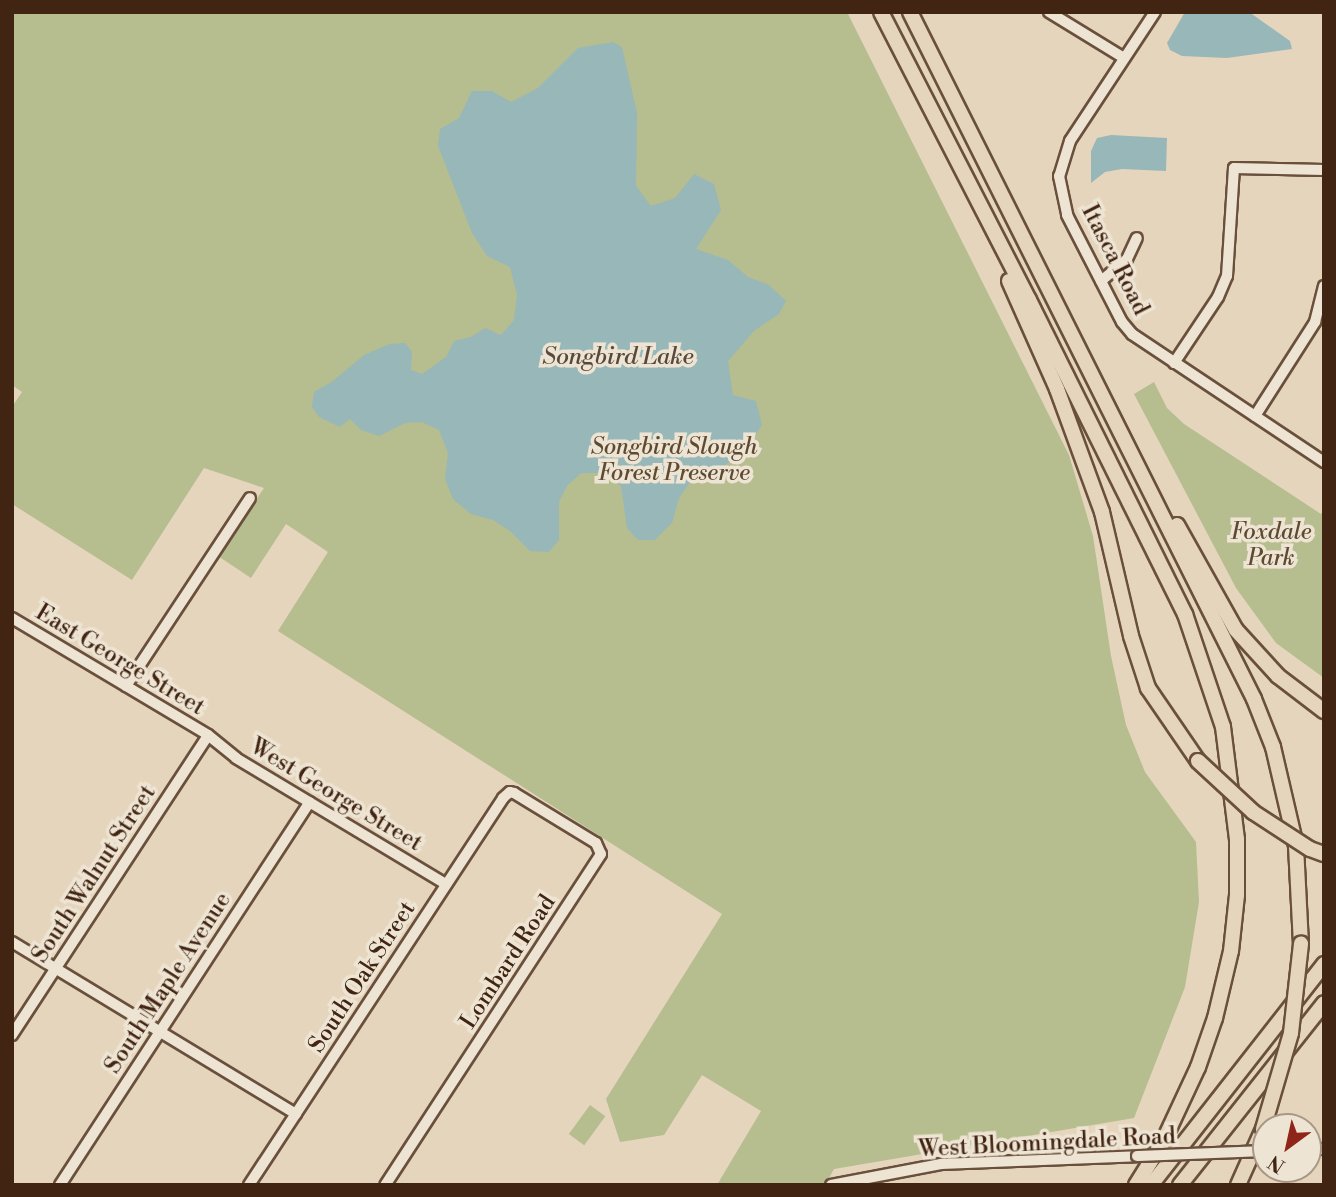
<!DOCTYPE html>
<html>
<head>
<meta charset="utf-8">
<style>
	body { margin:0 }
	#map { position:relative; width:1336px; height:1197px; overflow:hidden; background:#e5d5bc; font-family:"Libre Bodoni",serif }
	div>[style] { position:absolute }
	[style*='--x'] { left:calc(var(--x)*1px); top:calc(var(--y)*1px); width:calc(var(--w)*1px); rotate:calc(var(--a)*1deg) }
	.green>* { inset:0; background:#b6bd8f; transform-origin:0 0 }
	.water>* { inset:0; background:#98b7b8 }
	.roads { filter:drop-shadow(2px 0 #6a503c) drop-shadow(-2px 0 #6a503c) drop-shadow(0 2px #6a503c) drop-shadow(0 -2px #6a503c) }
	.minor>* { height:10px; margin:-5px; padding:0 5px; transform-origin:5px; border-radius:5px; background:#eee4d3 }
	.highway>* { height:14px; margin:-7px; padding:0 7px; transform-origin:7px; border-radius:7px; background:#e5d5bc }
	.bridges { filter:drop-shadow(2px 0 #6a503c) drop-shadow(-2px 0 #6a503c) drop-shadow(0 2px #6a503c) drop-shadow(0 -2px #6a503c) }
	.minor-bridge>* { height:10px; margin:-5px; padding:0 5px; transform-origin:5px; border-radius:5px; background:#eee4d3 }
	.highway-bridge>* { height:14px; margin:-7px; padding:0 7px; transform-origin:7px; border-radius:7px; background:#e5d5bc }
	span { translate:-50% -50%; white-space:nowrap; text-align:center; line-height:1.15; -webkit-text-stroke:7px #eee4d3; paint-order:stroke }
	.street-label { font-size:23px; color:#412412 }
	.park-label { font-size:23px; color:#5e4a31; font-style:italic }
	.water-label { font-size:24px; color:#57493c; font-style:italic }
	.frame { position:absolute; inset:0; border:14px solid #412412; pointer-events:none }
	.north { position:absolute; left:1252px; top:1113px; width:70px; height:70px; box-sizing:border-box; background:#eee4d3; border:2px solid #a99786; border-radius:50%; rotate:213deg; font-size:19px; font-weight:700; line-height:28px; text-align:center; color:#412412 }
	.north::after { content:''; display:block; margin:auto; width:24px; height:32px; background:#8f2418; clip-path:polygon(50% 0,100% 100%,50% 72%,0 100%) }
</style>
</head>
<body>
<div id="map">
	<div class="green">
		<i style="clip-path:polygon(12px 12px,847px 12px,1069px 455px,1093px 536px,1111px 656px,1126px 725px,1145px 772px,1196px 842px,1199px 902px,1185px 987px,1134px 1118px,834px 1169px,825px 1185px,717px 1185px,761px 1111px,702px 1075px,664px 1135px,620px 1142px,606px 1099px,722px 914px,278px 631px,328px 552px,286px 524px,251px 578px,218px 556px,264px 488px,204px 468px,132px 580px,12px 504px,12px 407px,22px 392px,12px 385px)"></i>
		<i style="clip-path:polygon(1154px 382px,1167px 408px,1184px 424px,1321px 514px,1324px 509px,1324px 678px,1276px 643px,1236px 588px,1134px 394px)"></i>
		<i style="left:590px;top:1105px;width:19px;height:36px;rotate:36deg"></i>
	</div>
	<div class="water">
		<i style="clip-path:polygon(1185px 12px,1249px 12px,1290px 41px,1292px 49px,1227px 58px,1182px 56px,1170px 50px,1167px 43px)"></i>
		<i style="clip-path:polygon(613px 42px,622px 47px,637px 113px,636px 186px,651px 206px,675px 198px,694px 174px,714px 184px,721px 210px,696px 249px,728px 260px,748px 277px,769px 285px,786px 301px,779px 314px,754px 331px,728px 361px,733px 395px,756px 401px,762px 425px,745px 451px,722px 467px,694px 477px,679px 498px,672px 523px,655px 540px,638px 540px,627px 528px,621px 486px,604px 473px,581px 473px,567px 486px,559px 502px,559px 540px,549px 552px,530px 551px,510px 531px,493px 520px,471px 514px,453px 499px,445px 479px,448px 453px,439px 430px,422px 422px,405px 423px,379px 436px,361px 430px,350px 419px,340px 427px,319px 417px,312px 407px,314px 392px,333px 381px,364px 355px,390px 344px,405px 343px,412px 352px,411px 370px,422px 374px,446px 357px,454px 341px,471px 337px,485px 328px,501px 335px,514px 320px,517px 295px,510px 267px,487px 256px,472px 233px,438px 146px,440px 129px,459px 118px,472px 91px,492px 91px,511px 102px,538px 88px,578px 48px)"></i>
		<i style="clip-path:polygon(1111px 135px,1167px 138px,1166px 171px,1122px 169px,1105px 172px,1091px 183px,1091px 151px,1097px 138px)"></i>
	</div>
	<div class="roads">
		<div class="minor">
			<i style="--x:1049;--y:12;--w:88;--a:31.5"></i>
			<i style="--x:1155;--y:12;--w:154;--a:123.4"></i>
			<i style="--x:1070;--y:141;--w:37;--a:107"></i>
			<i style="--x:1059;--y:176;--w:40;--a:78"></i>
			<i style="--x:1067;--y:215;--w:120;--a:62.8"></i>
			<i style="--x:1122;--y:322;--w:16;--a:50"></i>
			<i style="--x:1132;--y:334;--w:231;--a:33.7"></i>
			<i style="--x:1101;--y:281;--w:34;--a:-40"></i>
			<i style="--x:1127;--y:259;--w:23;--a:-65"></i>
			<i style="--x:1174;--y:363;--w:79;--a:-56.3"></i>
			<i style="--x:1218;--y:297;--w:23;--a:-67"></i>
			<i style="--x:1227;--y:276;--w:108;--a:-86.3"></i>
			<i style="--x:1234;--y:168;--w:90;--a:1.3"></i>
			<i style="--x:1255;--y:416;--w:112;--a:-57.4"></i>
			<i style="--x:1315;--y:322;--w:37;--a:-76"></i>
			<i style="--x:12;--y:618;--w:228;--a:30.8"></i>
			<i style="--x:208;--y:735;--w:36;--a:39"></i>
			<i style="--x:236;--y:758;--w:245;--a:31"></i>
			<i style="--x:126;--y:686;--w:225;--a:-56.6"></i>
			<i style="--x:12;--y:942;--w:332;--a:31.2"></i>
			<i style="--x:12;--y:1035;--w:358;--a:-56.8"></i>
			<i style="--x:1308;--y:1150;--w:16;--a:-4"></i>
			<i style="--x:60;--y:1185;--w:457;--a:-56.9"></i>
			<i style="--x:249;--y:1185;--w:463;--a:-56.7"></i>
			<i style="--x:503;--y:798;--w:9;--a:-41"></i>
			<i style="--x:510;--y:792;--w:4;--a:14"></i>
			<i style="--x:514;--y:793;--w:96;--a:31.4"></i>
			<i style="--x:596;--y:843;--w:12;--a:66"></i>
			<i style="--x:601;--y:854;--w:395;--a:123.1"></i>
			<i style="--x:831;--y:1185;--w:112;--a:-10.8"></i>
			<i style="--x:941;--y:1164;--w:196;--a:-2.3"></i>
		</div>
		<div class="highway">
			<i style="--x:881;--y:12;--w:324;--a:62.8"></i>
			<i style="--x:1029;--y:300;--w:351;--a:63.6"></i>
			<i style="--x:1185;--y:614;--w:119;--a:71.4"></i>
			<i style="--x:1223;--y:727;--w:113;--a:82.9"></i>
			<i style="--x:1237;--y:839;--w:56;--a:90"></i>
			<i style="--x:1237;--y:895;--w:56;--a:96.1"></i>
			<i style="--x:1231;--y:951;--w:69;--a:103.4"></i>
			<i style="--x:1215;--y:1018;--w:52;--a:109.1"></i>
			<i style="--x:1198;--y:1067;--w:81;--a:115"></i>
			<i style="--x:1164;--y:1140;--w:53;--a:121.9"></i>
			<i style="--x:910;--y:12;--w:768;--a:63.4"></i>
			<i style="--x:1254;--y:699;--w:52;--a:68.4"></i>
			<i style="--x:1273;--y:747;--w:102;--a:76.9"></i>
			<i style="--x:1296;--y:846;--w:98;--a:87.1"></i>
			<i style="--x:1009;--y:281;--w:118;--a:66"></i>
			<i style="--x:1057;--y:389;--w:131;--a:69.9"></i>
			<i style="--x:1102;--y:512;--w:127;--a:76.8"></i>
			<i style="--x:1131;--y:636;--w:55;--a:71.9"></i>
			<i style="--x:1148;--y:688;--w:88;--a:55.6"></i>
			<i style="--x:1177;--y:525;--w:120;--a:60.7"></i>
			<i style="--x:1236;--y:630;--w:62;--a:47.6"></i>
			<i style="--x:1278;--y:676;--w:58;--a:37.3"></i>
			<i style="--x:1151;--y:1185;--w:281;--a:-51.9"></i>
			<i style="--x:1180;--y:1185;--w:232;--a:-51.6"></i>
			<i style="--x:1238;--y:1185;--w:61;--a:-65.9"></i>
		</div>
	</div>
	<div class="bridges">
		<div class="minor-bridge">
			<i style="--x:1137;--y:1156;--w:129;--a:-2.2"></i>
		</div>
		<div class="highway-bridge">
			<i style="--x:1198;--y:761;--w:75;--a:42.8"></i>
			<i style="--x:1253;--y:812;--w:68;--a:33"></i>
			<i style="--x:1310;--y:849;--w:15;--a:20"></i>
			<i style="--x:1263;--y:1129;--w:100;--a:-73.7"></i>
			<i style="--x:1291;--y:1033;--w:90;--a:-83.6"></i>
		</div>
	</div>
	<div class="street-label">
		<span style="left:1115px;top:260px;rotate:63deg">Itasca Road</span>
		<span style="left:120px;top:660px;rotate:31deg">East George Street</span>
		<span style="left:336px;top:795px;rotate:31deg">West George Street</span>
		<span style="left:94px;top:874px;rotate:-57deg">South Walnut Street</span>
		<span style="left:508px;top:962px;rotate:-57deg">Lombard Road</span>
		<span style="left:362px;top:977px;rotate:-57deg">South Oak Street</span>
		<span style="left:168px;top:983px;rotate:-57deg">South Maple Avenue</span>
		<span style="left:1047px;top:1143px;rotate:-3deg">West Bloomingdale Road</span>
	</div>
	<div class="park-label">
		<span style="left:674px;top:460px">Songbird Slough<br>Forest Preserve</span>
		<span style="left:1271px;top:545px">Foxdale<br>Park</span>
	</div>
	<div class="water-label">
		<span style="left:618px;top:358px">Songbird Lake</span>
	</div>
	<div class="frame"></div>
	<div class="north">N</div>
</div>
</body>
</html>
